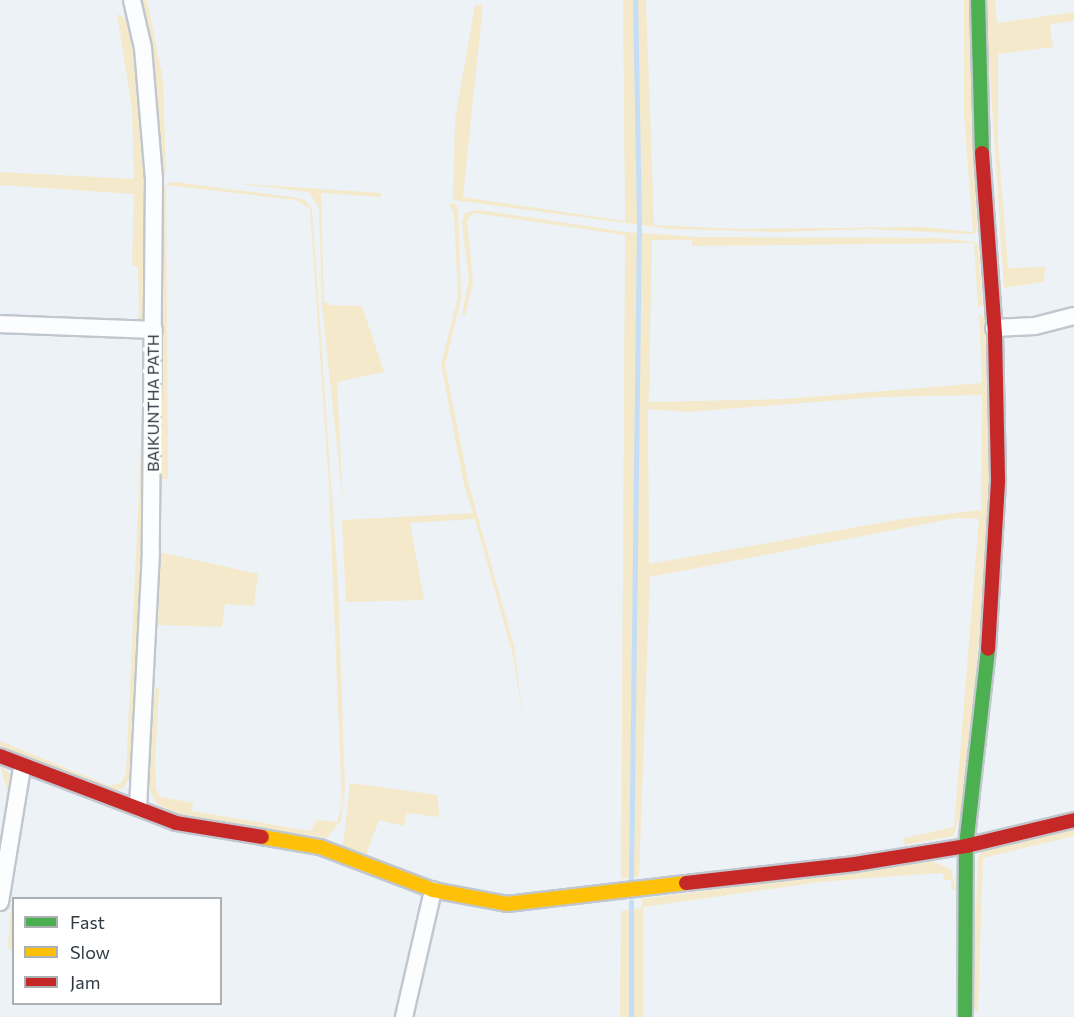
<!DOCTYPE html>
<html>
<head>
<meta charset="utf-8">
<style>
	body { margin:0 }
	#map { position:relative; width:1074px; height:1017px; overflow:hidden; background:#edf2f7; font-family:Commissioner,sans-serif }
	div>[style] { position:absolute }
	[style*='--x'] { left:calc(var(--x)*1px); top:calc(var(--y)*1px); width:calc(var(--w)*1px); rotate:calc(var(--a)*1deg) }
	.green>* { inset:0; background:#f4e9ca }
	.stream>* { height:4.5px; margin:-2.25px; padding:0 2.25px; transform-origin:2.25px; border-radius:2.25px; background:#c5def7 }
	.roads { filter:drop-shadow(2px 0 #c1c7ce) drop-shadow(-2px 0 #c1c7ce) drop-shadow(0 2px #c1c7ce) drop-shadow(0 -2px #c1c7ce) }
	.street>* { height:16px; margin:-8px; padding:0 8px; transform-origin:8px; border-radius:8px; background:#fcfdfe }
	.fast>* { height:14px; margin:-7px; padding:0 7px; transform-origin:7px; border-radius:7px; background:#4caf50 }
	.slow>* { height:14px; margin:-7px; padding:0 7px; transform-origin:7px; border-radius:7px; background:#ffc107 }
	.jam>* { height:14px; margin:-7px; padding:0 7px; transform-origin:7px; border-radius:7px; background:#c62828 }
	span { translate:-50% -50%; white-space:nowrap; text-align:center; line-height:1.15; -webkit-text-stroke:6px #fff; paint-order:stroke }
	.street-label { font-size:16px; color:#303942 }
	.legend { position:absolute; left:12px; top:897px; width:210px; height:108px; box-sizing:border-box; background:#fff; border:2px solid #acb0b3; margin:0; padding:8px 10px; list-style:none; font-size:18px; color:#303942 }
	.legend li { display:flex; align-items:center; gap:12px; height:30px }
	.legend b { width:30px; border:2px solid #acb0b3 }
</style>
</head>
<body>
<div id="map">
	<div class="green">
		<i style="clip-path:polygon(141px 0,147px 0,163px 81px,166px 176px,158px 161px,158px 113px)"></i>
		<i style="clip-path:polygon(623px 0,646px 0,654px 225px,740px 229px,922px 227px,973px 232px,964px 114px,964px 0,971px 0,977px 232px,970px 234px,868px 229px,778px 232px,671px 229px,453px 200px,455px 119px,475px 5px,483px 5px,463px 197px,625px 221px)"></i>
		<i style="clip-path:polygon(985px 0,995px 0,997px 23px,1074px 12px,1074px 21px,1050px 24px,1053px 47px,998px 54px,998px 140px,1008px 268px,1046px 267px,1043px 282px,1004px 288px)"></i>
		<i style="clip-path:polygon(117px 14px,130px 21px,139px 60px,149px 180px,146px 320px,140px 325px,136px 321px,139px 315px,138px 267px,132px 265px,134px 194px,0 185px,0 172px,134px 179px,132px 109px)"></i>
		<i style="clip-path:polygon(174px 182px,292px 197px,305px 200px,312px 209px,338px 583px,345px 787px,341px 820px,327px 838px,177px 815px,156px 803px,148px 786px,155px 688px,159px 688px,155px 764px,156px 789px,161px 797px,193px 803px,192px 811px,310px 831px,317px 820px,337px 822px,342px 803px,329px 488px,310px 209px,296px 200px,166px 185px,168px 479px,161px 479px,160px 192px,162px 188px,168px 183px)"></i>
		<i style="clip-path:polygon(233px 183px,381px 193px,381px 197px,321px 193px,324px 301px,330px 305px,362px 306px,384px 372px,337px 382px,343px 503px,322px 306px,319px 208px,309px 192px)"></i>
		<i style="clip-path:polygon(453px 203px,458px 207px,461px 298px,445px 365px,469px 485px,514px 646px,524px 724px,513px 656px,475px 519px,410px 523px,424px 600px,346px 602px,342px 520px,473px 513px,464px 485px,441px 364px,458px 297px,454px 214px,449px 204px)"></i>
		<i style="clip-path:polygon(evenodd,480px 210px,625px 232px,700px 237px,938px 238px,974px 242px,978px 245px,983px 306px,978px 307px,974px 243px,692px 246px,692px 240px,652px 240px,649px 402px,785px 399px,982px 383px,979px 313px,985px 318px,990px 509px,966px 799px,953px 836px,904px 845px,904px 838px,954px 827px,979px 519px,956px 518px,650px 577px,639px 876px,621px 879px,625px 235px,474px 213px,467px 220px,473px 282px,465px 315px,462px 314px,469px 279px,462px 223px,465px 213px,480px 210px,982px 395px,981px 510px,902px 519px,649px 564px,648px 409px,687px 412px,880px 397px,982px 395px)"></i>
		<i style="clip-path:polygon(146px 335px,143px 586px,132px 774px,123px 788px,114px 792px,0 749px,0 741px,110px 786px,121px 783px,126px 773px)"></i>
		<i style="clip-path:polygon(160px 552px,258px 574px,254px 606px,225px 604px,222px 627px,158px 625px)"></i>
		<i style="clip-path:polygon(0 765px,13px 777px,0 858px,7px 789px)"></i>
		<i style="clip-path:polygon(350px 783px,438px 795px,439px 817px,407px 813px,404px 826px,379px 820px,366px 855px,343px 847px)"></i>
		<i style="clip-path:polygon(1074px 827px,1074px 836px,983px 858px,978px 1013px,972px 1007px,978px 857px,984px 849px)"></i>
		<i style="clip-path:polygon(931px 861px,951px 869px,956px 890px,951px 889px,951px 880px,944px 880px,943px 873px,910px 875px,820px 882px,643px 907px,643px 1017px,620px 1017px,621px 911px,642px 908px,642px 899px)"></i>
		<i style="clip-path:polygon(11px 904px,14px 904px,13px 949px,8px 949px)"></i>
	</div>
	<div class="stream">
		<i style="--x:631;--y:880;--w:657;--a:-89.3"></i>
		<i style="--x:639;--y:223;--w:223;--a:-91"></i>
		<i style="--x:631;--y:1017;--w:115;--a:-90"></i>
	</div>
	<div class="roads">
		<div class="street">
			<i style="--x:132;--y:0;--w:49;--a:77.1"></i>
			<i style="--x:143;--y:48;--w:130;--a:85.2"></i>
			<i style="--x:154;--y:178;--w:373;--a:90.5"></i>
			<i style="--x:151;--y:551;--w:256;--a:92.9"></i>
			<i style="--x:0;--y:324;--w:154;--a:2.2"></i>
			<i style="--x:994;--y:328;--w:41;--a:-2.8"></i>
			<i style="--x:1035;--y:326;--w:40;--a:-14.4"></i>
			<i style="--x:0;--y:902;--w:137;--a:-80.7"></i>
			<i style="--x:404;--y:1017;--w:130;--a:-77.1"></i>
		</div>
		<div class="fast">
			<i style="--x:978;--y:0;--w:153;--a:88.5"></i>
			<i style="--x:965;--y:1017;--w:171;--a:-89.7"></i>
			<i style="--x:966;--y:846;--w:198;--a:-83.6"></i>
		</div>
		<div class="slow">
			<i style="--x:262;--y:837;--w:59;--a:9.8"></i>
			<i style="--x:320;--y:847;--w:121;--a:20.8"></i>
			<i style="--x:433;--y:890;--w:75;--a:10.7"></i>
			<i style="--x:507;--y:904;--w:180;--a:-6.7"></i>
		</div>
		<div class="jam">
			<i style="--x:982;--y:153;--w:181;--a:85.9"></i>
			<i style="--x:995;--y:334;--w:148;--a:88.8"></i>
			<i style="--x:998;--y:482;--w:167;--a:93.4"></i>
			<i style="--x:0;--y:756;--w:188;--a:20.8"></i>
			<i style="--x:176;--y:823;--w:87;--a:9.2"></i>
			<i style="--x:686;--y:883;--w:170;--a:-6.4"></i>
			<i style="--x:855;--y:864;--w:112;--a:-9.2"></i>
			<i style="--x:966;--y:846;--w:111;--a:-13.5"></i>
		</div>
	</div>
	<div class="street-label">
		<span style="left:153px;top:403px;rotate:-90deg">BAIKUNTHA PATH</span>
	</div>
	<ul class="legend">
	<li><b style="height:8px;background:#4caf50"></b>Fast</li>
	<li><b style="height:8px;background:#ffc107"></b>Slow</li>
	<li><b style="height:8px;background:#c62828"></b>Jam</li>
	</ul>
</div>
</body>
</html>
